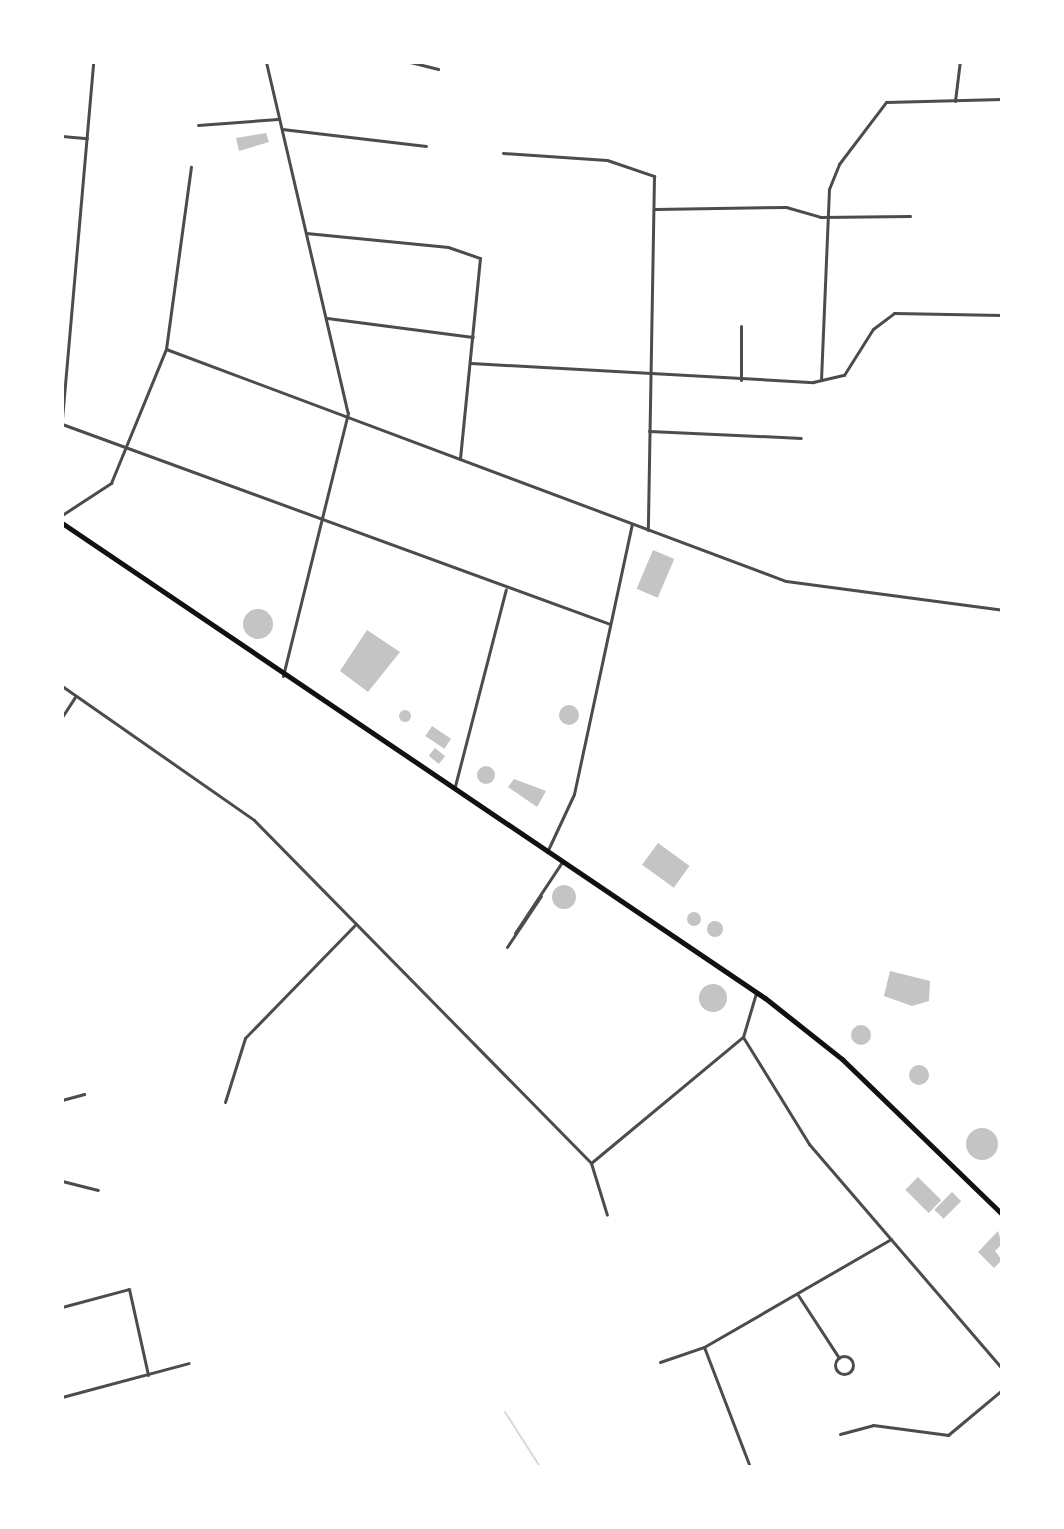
<!DOCTYPE html>
<html>
<head>
<meta charset="utf-8">
<style>
	body { margin:0 }
	#map { position:relative; width:1064px; height:1529px; overflow:hidden; background:#fff; font-family:"Sofia Sans Condensed",sans-serif }
	div>[style] { position:absolute }
	[style*='--x'] { left:calc(var(--x)*1px); top:calc(var(--y)*1px); width:calc(var(--w)*1px); rotate:calc(var(--a)*1deg) }
	.stream>* { height:2px; margin:-1px; padding:0 1px; transform-origin:1px; border-radius:1px; background:#d9d9d9 }
	.building>* { inset:0; background:#c4c4c4; transform-origin:0 0 }
	.round { border-radius:50% }
	.minor>* { height:3px; margin:-1.5px; padding:0 1.5px; transform-origin:1.5px; border-radius:1.5px; background:#4c4c4c }
	.minor>.ring { margin:-1.5px; padding:0; box-sizing:content-box; background:none; border:3px solid #4c4c4c; border-radius:50% }
	.primary>* { height:5px; margin:-2.5px; padding:0 2.5px; transform-origin:2.5px; border-radius:2.5px; background:#111 }
	span { translate:-50% -50%; white-space:nowrap; text-align:center; line-height:1.15; -webkit-text-stroke:6px #fff; paint-order:stroke }
	.frame { position:absolute; inset:0; border:64px solid #fff; pointer-events:none }
</style>
</head>
<body>
<div id="map">
	<div class="stream">
		<i style="--x:505;--y:1412;--w:65;--a:57.5"></i>
	</div>
	<div class="building">
		<i style="clip-path:polygon(266px 133px,269px 142px,239px 151px,236px 138px)"></i>
		<i style="left:653px;top:550px;width:23px;height:42px;rotate:23deg"></i>
		<i class="round" style="left:243px;top:609px;width:30px;height:30px"></i>
		<i style="clip-path:polygon(367px 630px,400px 652px,368px 692px,340px 671px)"></i>
		<i class="round" style="left:559px;top:705px;width:20px;height:20px"></i>
		<i class="round" style="left:399px;top:710px;width:12px;height:12px"></i>
		<i style="left:432px;top:726px;width:23px;height:12px;rotate:34deg"></i>
		<i style="left:435px;top:748px;width:13px;height:10px;rotate:39deg"></i>
		<i class="round" style="left:477px;top:766px;width:18px;height:18px"></i>
		<i style="clip-path:polygon(514px 779px,546px 791px,537px 807px,508px 787px)"></i>
		<i style="left:658px;top:843px;width:39px;height:27px;rotate:36deg"></i>
		<i class="round" style="left:552px;top:885px;width:24px;height:24px"></i>
		<i class="round" style="left:687px;top:912px;width:14px;height:14px"></i>
		<i class="round" style="left:707px;top:921px;width:16px;height:16px"></i>
		<i style="clip-path:polygon(890px 971px,930px 981px,929px 1001px,912px 1006px,884px 996px)"></i>
		<i class="round" style="left:699px;top:984px;width:28px;height:28px"></i>
		<i class="round" style="left:851px;top:1025px;width:20px;height:20px"></i>
		<i class="round" style="left:909px;top:1065px;width:20px;height:20px"></i>
		<i class="round" style="left:966px;top:1128px;width:32px;height:32px"></i>
		<i style="left:918px;top:1177px;width:33px;height:18px;rotate:45deg"></i>
		<i style="left:952px;top:1192px;width:13px;height:25px;rotate:45deg"></i>
		<i style="clip-path:polygon(998px 1231px,1002px 1244px,995px 1251px,1002px 1260px,994px 1268px,978px 1252px)"></i>
	</div>
	<div class="minor">
		<i style="--x:266;--y:62;--w:360;--a:76.9"></i>
		<i style="--x:348;--y:413;--w:271;--a:103.9"></i>
		<i style="--x:410;--y:62;--w:29;--a:14"></i>
		<i style="--x:955;--y:101;--w:39;--a:-83"></i>
		<i style="--x:198;--y:125;--w:80;--a:-4.3"></i>
		<i style="--x:282;--y:129;--w:145;--a:6.7"></i>
		<i style="--x:62;--y:136;--w:25;--a:5"></i>
		<i style="--x:503;--y:153;--w:104;--a:3.9"></i>
		<i style="--x:607;--y:160;--w:50;--a:18.8"></i>
		<i style="--x:654;--y:176;--w:354;--a:91"></i>
		<i style="--x:655;--y:209;--w:131;--a:-0.9"></i>
		<i style="--x:786;--y:207;--w:35;--a:16"></i>
		<i style="--x:820;--y:217;--w:90;--a:-0.6"></i>
		<i style="--x:306;--y:233;--w:143;--a:5.6"></i>
		<i style="--x:448;--y:247;--w:34;--a:19"></i>
		<i style="--x:480;--y:258;--w:202;--a:95.7"></i>
		<i style="--x:327;--y:318;--w:147;--a:7.4"></i>
		<i style="--x:741;--y:326;--w:54;--a:90"></i>
		<i style="--x:166;--y:349;--w:662;--a:20.52"></i>
		<i style="--x:786;--y:581;--w:218;--a:7.6"></i>
		<i style="--x:471;--y:363;--w:343;--a:3.2"></i>
		<i style="--x:813;--y:382;--w:32;--a:-13"></i>
		<i style="--x:844;--y:375;--w:54;--a:-57.8"></i>
		<i style="--x:873;--y:329;--w:26;--a:-37"></i>
		<i style="--x:894;--y:313;--w:108;--a:1.1"></i>
		<i style="--x:821;--y:380;--w:191;--a:-87.6"></i>
		<i style="--x:829;--y:189;--w:27;--a:-68"></i>
		<i style="--x:839;--y:164;--w:78;--a:-52.8"></i>
		<i style="--x:886;--y:102;--w:116;--a:-1.5"></i>
		<i style="--x:62;--y:419;--w:358;--a:-85"></i>
		<i style="--x:62;--y:424;--w:583;--a:20.05"></i>
		<i style="--x:649;--y:431;--w:152;--a:2.6"></i>
		<i style="--x:62;--y:515;--w:59;--a:-33.1"></i>
		<i style="--x:111;--y:483;--w:145;--a:-67.7"></i>
		<i style="--x:166;--y:349;--w:184;--a:-82.2"></i>
		<i style="--x:62;--y:686;--w:234;--a:34.9"></i>
		<i style="--x:254;--y:820;--w:481;--a:45.5"></i>
		<i style="--x:591;--y:1163;--w:197;--a:-39.7"></i>
		<i style="--x:62;--y:717;--w:24;--a:-57"></i>
		<i style="--x:455;--y:786;--w:203;--a:-75.5"></i>
		<i style="--x:547;--y:852;--w:64;--a:-65"></i>
		<i style="--x:574;--y:794;--w:276;--a:-77.9"></i>
		<i style="--x:515;--y:933;--w:85;--a:-56.5"></i>
		<i style="--x:507;--y:947;--w:61;--a:-56.3"></i>
		<i style="--x:756;--y:993;--w:46;--a:106.5"></i>
		<i style="--x:743;--y:1037;--w:126;--a:58.3"></i>
		<i style="--x:809;--y:1144;--w:296;--a:49.3"></i>
		<i style="--x:62;--y:1100;--w:23;--a:-15"></i>
		<i style="--x:225;--y:1102;--w:67;--a:-72.6"></i>
		<i style="--x:245;--y:1038;--w:159;--a:-45.8"></i>
		<i style="--x:591;--y:1163;--w:54;--a:72.9"></i>
		<i style="--x:62;--y:1181;--w:37;--a:14"></i>
		<i style="--x:798;--y:1295;--w:75;--a:56.9"></i>
		<i style="--x:62;--y:1307;--w:69;--a:-15"></i>
		<i style="--x:129;--y:1289;--w:88;--a:77.5"></i>
		<i style="--x:704;--y:1347;--w:129;--a:69"></i>
		<i class="ring" style="left:835px;top:1356px;width:15px;height:15px"></i>
		<i style="--x:660;--y:1362;--w:46;--a:-18.8"></i>
		<i style="--x:704;--y:1347;--w:216;--a:-30"></i>
		<i style="--x:62;--y:1397;--w:131;--a:-15"></i>
		<i style="--x:840;--y:1434;--w:34;--a:-15"></i>
		<i style="--x:873;--y:1425;--w:76;--a:7.6"></i>
		<i style="--x:948;--y:1435;--w:70;--a:-39.8"></i>
	</div>
	<div class="primary">
		<i style="--x:62;--y:523;--w:848;--a:34.05"></i>
		<i style="--x:765;--y:998;--w:98;--a:38.4"></i>
		<i style="--x:842;--y:1059;--w:223;--a:44.1"></i>
	</div>
	<div class="frame"></div>
</div>
</body>
</html>
